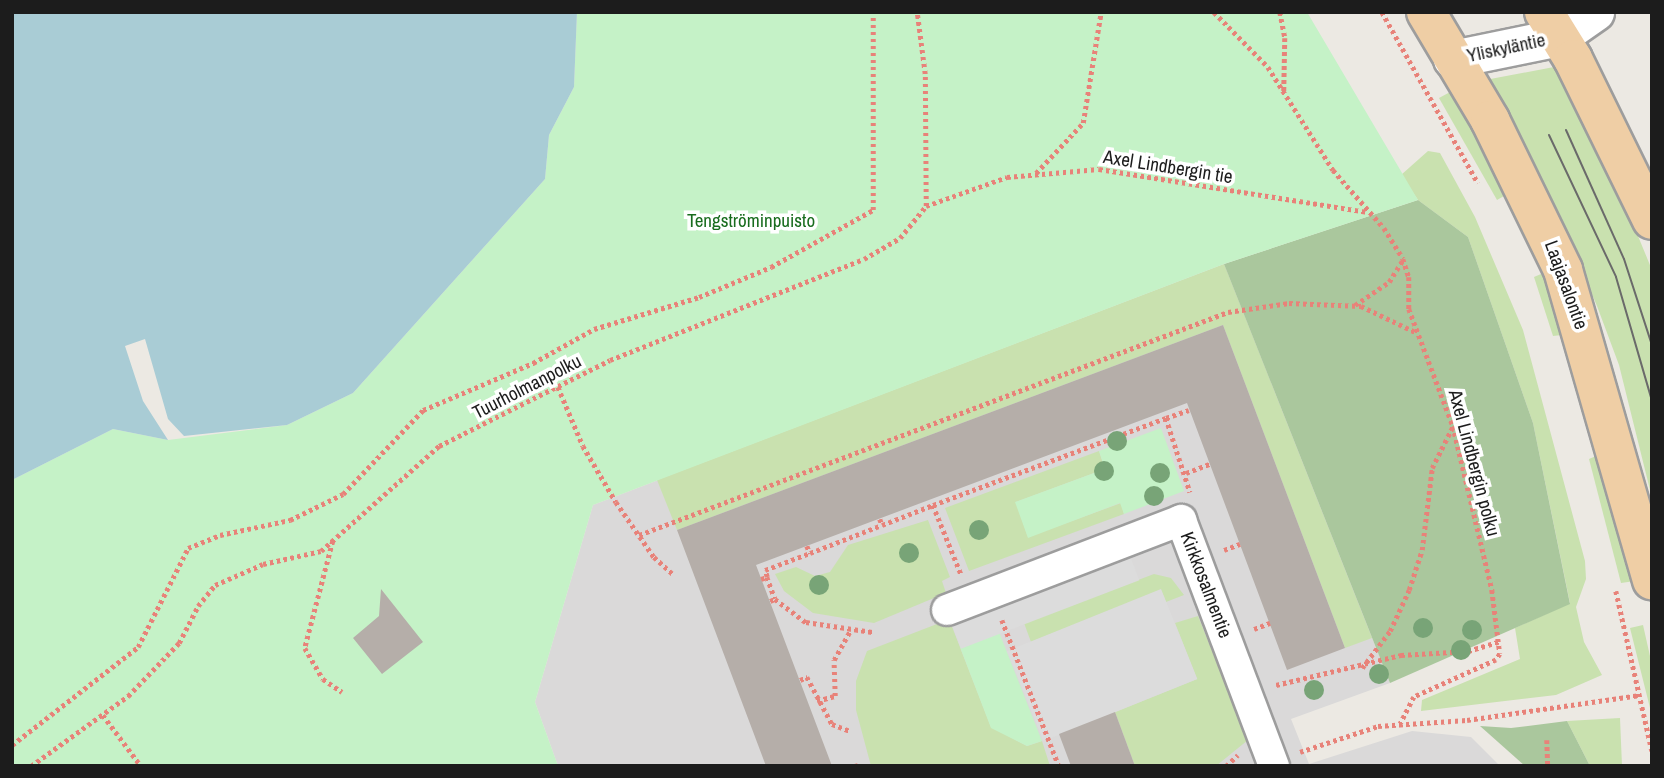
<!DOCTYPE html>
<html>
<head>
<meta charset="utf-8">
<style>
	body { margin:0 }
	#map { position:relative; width:1664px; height:778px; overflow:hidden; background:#ece9e3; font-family:"Archivo Narrow",sans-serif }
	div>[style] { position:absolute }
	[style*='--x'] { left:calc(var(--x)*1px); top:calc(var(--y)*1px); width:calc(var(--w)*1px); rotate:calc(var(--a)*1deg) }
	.residential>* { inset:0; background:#dad9d9 }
	.grass>* { inset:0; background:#c9e1af }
	.forest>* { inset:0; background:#aac79d }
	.park>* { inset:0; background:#c5f2c7 }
	.parking>* { inset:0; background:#dcdcdc; transform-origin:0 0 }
	.water>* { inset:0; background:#a9ccd5 }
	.building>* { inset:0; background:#b5aea9 }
	.path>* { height:4.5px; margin-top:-2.25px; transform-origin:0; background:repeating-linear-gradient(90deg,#e88279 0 3.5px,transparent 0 7px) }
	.roads { filter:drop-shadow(2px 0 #9d9d9d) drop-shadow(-2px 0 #9d9d9d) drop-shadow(0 2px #9d9d9d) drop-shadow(0 -2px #9d9d9d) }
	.minor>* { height:30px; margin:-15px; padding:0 15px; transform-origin:15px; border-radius:15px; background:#fff }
	.tertiary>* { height:37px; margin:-18.5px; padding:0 18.5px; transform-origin:18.5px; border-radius:18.5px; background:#fff }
	.primary>* { height:38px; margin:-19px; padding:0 19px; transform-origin:19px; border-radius:19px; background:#efcea5 }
	.tram>* { height:2px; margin:-1px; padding:0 1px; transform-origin:1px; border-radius:1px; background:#6a6a6a }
	.trees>* { width:20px; height:20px; margin:-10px; border-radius:50%; background:#78a477 }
	span { translate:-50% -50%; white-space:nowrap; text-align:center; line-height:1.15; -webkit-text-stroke:7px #fff; paint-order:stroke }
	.street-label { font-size:19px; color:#1c1c1c }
	.park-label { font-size:19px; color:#196c1e }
	.frame { position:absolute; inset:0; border:14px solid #1c1c1c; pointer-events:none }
</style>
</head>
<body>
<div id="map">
	<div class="residential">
		<i style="clip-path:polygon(1224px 264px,1390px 683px,1291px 719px,1309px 764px,1412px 731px,1471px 737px,1500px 766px,558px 766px,535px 702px,593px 505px)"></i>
	</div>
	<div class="grass">
		<i style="clip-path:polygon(1554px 67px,1617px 185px,1652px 270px,1652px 498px,1619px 365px,1597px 306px,1550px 196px,1485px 80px)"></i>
		<i style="clip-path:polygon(1452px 91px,1501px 179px,1504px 196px,1497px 200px,1439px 98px)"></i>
		<i style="clip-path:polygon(1428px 151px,1440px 153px,1475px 217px,1523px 330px,1585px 561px,1586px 579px,1576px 607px,1584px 642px,1602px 675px,1556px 695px,1421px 711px,1422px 700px,1520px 659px,1515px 628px,1570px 603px,1533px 423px,1468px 237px,1418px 200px,1401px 175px)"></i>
		<i style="clip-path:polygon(1224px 264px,1372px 638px,1345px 648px,1223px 325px,677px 530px,657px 480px)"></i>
		<i style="clip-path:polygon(1541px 274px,1551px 285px,1562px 335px,1553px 336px,1534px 277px)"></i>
		<i style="clip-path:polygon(1099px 451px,1105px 469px,1016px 502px,1028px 537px,1121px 503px,1124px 514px,969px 571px,945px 508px)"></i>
		<i style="clip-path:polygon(1596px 456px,1635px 581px,1621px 583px,1589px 459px)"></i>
		<i style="clip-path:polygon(928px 520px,950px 577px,942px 581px,946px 593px,874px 623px,813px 613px,784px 591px,775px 574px,796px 567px,815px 576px,830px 572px,848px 545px)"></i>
		<i style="clip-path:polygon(1154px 574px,1171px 578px,1184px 595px,1166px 602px,1161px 590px,1031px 642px,1024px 623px)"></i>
		<i style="clip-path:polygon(1198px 616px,1248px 740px,1216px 766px,1135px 766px,1115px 712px,1197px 679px,1175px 623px)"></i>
		<i style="clip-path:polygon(937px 624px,951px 624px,991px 727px,1027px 746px,1042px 741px,1050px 766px,871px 766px,856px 710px,856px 681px,867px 651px)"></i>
		<i style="clip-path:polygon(1643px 625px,1652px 665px,1652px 716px,1630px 628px)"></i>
		<i style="clip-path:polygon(1620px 718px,1622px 766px,1590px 766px,1567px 721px)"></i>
	</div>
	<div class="forest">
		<i style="clip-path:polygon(1418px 200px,1468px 237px,1533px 423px,1570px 604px,1390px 683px,1224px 264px)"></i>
		<i style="clip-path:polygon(1567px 721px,1590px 766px,1525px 766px,1480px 726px,1511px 728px)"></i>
	</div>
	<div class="park">
		<i style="clip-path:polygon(577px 12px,1307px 12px,1418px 200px,1224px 264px,593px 505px,535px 702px,558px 766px,12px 766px,12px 480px,113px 429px,168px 440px,287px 425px,353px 393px,545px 179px,549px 135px,574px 87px)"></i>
		<i style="clip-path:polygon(1161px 428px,1184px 491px,1124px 514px,1120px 503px,1028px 538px,1015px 502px,1105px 469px,1099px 451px)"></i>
		<i style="clip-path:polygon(999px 632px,1042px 741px,1027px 746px,991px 728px,960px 647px)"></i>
	</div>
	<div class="parking">
		<i style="left:1130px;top:556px;width:26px;height:191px;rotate:69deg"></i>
		<i style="left:1161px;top:589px;width:97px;height:166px;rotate:68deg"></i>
	</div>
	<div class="water">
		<i style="clip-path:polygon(12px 12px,577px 12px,574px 87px,549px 135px,545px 179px,353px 393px,287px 425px,184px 436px,168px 419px,145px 339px,125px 346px,143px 401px,168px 440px,113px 429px,12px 480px)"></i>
	</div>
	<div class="building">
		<i style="clip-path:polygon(1223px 325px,1345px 648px,1287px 670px,1187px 403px,756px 565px,832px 766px,766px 766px,677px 530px)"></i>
		<i style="clip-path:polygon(381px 589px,423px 642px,382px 674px,353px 638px,379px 616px)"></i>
		<i style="clip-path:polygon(1115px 712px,1135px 766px,1071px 766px,1059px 734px)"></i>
	</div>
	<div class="path">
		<i style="--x:1214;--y:12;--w:77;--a:45.5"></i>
		<i style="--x:1268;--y:67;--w:122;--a:57.7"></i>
		<i style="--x:1333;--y:170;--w:77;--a:48.7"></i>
		<i style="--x:1384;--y:228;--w:36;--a:58"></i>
		<i style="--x:1403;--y:259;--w:19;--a:72"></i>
		<i style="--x:1409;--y:277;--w:32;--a:90"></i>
		<i style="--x:1409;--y:309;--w:125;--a:69.4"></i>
		<i style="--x:1453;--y:426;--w:169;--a:76.6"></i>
		<i style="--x:1492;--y:590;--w:64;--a:82.9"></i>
		<i style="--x:1500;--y:654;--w:7;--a:124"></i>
		<i style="--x:1496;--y:660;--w:90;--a:155.7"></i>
		<i style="--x:1414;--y:697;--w:30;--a:117"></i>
		<i style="--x:1280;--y:12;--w:26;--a:79"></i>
		<i style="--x:1285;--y:38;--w:53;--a:91.1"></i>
		<i style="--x:1382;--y:12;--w:196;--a:60.7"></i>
		<i style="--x:1036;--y:173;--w:69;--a:-46.8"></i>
		<i style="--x:1083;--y:123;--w:112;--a:-80.8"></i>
		<i style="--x:926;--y:206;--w:86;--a:-19.7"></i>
		<i style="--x:1007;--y:177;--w:92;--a:-5"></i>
		<i style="--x:1099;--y:169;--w:271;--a:9.1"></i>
		<i style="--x:1355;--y:305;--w:41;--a:-34.1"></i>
		<i style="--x:1389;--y:282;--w:26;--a:-58"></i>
		<i style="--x:558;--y:387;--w:64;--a:67"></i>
		<i style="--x:583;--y:446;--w:65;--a:59.5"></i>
		<i style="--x:616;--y:502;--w:67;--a:55.4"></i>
		<i style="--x:654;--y:557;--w:27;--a:42"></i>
		<i style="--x:1166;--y:418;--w:24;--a:-19"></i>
		<i style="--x:1186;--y:473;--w:26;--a:-21"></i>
		<i style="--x:933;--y:505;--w:249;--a:-20.5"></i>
		<i style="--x:1166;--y:418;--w:78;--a:72"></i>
		<i style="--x:880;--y:519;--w:6;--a:72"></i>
		<i style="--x:882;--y:525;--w:55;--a:-21.4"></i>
		<i style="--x:933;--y:505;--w:74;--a:67.9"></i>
		<i style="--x:639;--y:535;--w:630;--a:-20.74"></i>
		<i style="--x:1228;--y:312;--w:62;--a:-8.4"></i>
		<i style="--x:1289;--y:303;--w:72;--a:2.4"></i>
		<i style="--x:1361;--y:306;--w:62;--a:25.7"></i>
		<i style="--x:333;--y:541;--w:111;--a:104.7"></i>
		<i style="--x:305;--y:648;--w:36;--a:60"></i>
		<i style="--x:323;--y:679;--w:23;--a:34"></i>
		<i style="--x:807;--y:546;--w:8;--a:67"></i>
		<i style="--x:810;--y:553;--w:77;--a:-21.3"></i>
		<i style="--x:1224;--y:550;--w:17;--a:-21"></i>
		<i style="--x:767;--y:577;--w:7;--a:-106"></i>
		<i style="--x:765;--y:570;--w:48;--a:-20.7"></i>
		<i style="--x:761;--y:579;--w:6;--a:-18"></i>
		<i style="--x:767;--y:577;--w:23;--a:70"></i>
		<i style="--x:1616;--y:591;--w:164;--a:77.3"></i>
		<i style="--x:770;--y:601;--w:5;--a:-22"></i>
		<i style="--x:775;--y:599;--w:39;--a:37"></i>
		<i style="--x:806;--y:622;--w:67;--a:8.6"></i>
		<i style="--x:1002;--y:620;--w:157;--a:68.7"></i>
		<i style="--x:1254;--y:629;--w:17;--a:-21"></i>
		<i style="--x:1362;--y:668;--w:46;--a:-52.9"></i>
		<i style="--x:1390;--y:631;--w:45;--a:-65.1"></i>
		<i style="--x:1409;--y:590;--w:42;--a:-72"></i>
		<i style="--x:1422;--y:550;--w:83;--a:-83"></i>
		<i style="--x:1432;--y:468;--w:47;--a:-63.4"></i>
		<i style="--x:800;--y:680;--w:8;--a:-23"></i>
		<i style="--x:807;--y:677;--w:53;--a:62"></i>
		<i style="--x:832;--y:724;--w:19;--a:21"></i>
		<i style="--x:1276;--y:685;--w:129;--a:-13.5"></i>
		<i style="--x:1401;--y:655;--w:67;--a:-3.4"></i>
		<i style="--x:1468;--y:651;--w:34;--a:-17"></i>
		<i style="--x:817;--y:701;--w:19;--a:-16"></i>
		<i style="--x:835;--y:696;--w:36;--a:-92"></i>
		<i style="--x:834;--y:660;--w:33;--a:-61"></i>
		<i style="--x:103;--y:715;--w:64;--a:53.3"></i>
		<i style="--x:1547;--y:740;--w:26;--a:88"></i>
		<i style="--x:12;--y:745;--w:160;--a:-37.9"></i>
		<i style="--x:138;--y:647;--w:111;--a:-63.2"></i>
		<i style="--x:188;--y:548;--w:35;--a:-22"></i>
		<i style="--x:220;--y:535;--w:72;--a:-12.1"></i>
		<i style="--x:290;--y:520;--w:59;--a:-26.1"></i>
		<i style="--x:343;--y:494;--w:116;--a:-46.4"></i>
		<i style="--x:423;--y:410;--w:120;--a:-23.1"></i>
		<i style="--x:533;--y:363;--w:70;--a:-29.1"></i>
		<i style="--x:594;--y:329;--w:110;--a:-16.9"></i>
		<i style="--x:699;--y:297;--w:78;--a:-22.6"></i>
		<i style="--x:771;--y:267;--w:117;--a:-29.2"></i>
		<i style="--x:873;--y:210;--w:198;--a:-90"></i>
		<i style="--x:1300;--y:752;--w:82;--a:-18.4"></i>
		<i style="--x:1378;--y:726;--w:89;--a:-3.9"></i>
		<i style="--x:1467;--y:720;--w:175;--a:-8.2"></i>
		<i style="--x:31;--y:766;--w:120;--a:-35.8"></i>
		<i style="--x:128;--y:696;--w:74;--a:-46.1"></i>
		<i style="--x:179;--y:643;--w:42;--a:-62.8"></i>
		<i style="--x:198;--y:606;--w:27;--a:-51"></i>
		<i style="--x:215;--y:585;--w:52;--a:-23.6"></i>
		<i style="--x:263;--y:564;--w:59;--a:-12.6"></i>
		<i style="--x:321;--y:551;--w:158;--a:-41.7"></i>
		<i style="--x:439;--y:446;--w:191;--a:-26.7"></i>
		<i style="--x:610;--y:360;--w:273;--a:-21.7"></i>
		<i style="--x:864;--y:259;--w:42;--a:-30.3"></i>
		<i style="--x:900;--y:238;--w:41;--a:-50.9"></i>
		<i style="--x:926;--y:206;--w:132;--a:-90.4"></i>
		<i style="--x:925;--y:74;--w:63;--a:-97.4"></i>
		<i style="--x:855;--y:766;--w:3;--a:-18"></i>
		<i style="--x:1226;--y:766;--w:16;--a:-43"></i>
	</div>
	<div class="roads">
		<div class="minor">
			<i style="--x:947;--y:610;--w:251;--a:-21"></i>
			<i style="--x:1181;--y:520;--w:263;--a:69.3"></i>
		</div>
		<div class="tertiary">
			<i style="--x:1452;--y:59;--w:109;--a:-11.6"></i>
			<i style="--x:1559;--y:37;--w:44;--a:-34.8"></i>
		</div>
		<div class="primary">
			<i style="--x:1426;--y:12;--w:126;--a:59.3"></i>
			<i style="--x:1490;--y:120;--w:167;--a:64"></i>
			<i style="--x:1563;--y:270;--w:323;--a:74"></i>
			<i style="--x:1544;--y:12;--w:55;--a:58.3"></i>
			<i style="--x:1573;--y:59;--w:179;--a:63.9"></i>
		</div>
	</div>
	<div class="tram">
		<i style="--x:1566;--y:130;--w:141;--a:65.8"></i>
		<i style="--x:1624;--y:259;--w:90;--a:72"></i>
		<i style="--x:1549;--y:135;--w:157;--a:64.7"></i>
		<i style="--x:1616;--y:277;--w:129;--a:73.8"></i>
	</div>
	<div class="trees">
		<i style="left:1117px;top:441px"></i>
		<i style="left:1104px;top:471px"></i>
		<i style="left:1160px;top:473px"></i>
		<i style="left:1154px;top:496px"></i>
		<i style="left:979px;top:530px"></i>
		<i style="left:909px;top:553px"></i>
		<i style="left:819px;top:585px"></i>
		<i style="left:1423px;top:628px"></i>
		<i style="left:1472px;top:630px"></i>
		<i style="left:1461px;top:650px"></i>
		<i style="left:1379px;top:674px"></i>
		<i style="left:1314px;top:690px"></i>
	</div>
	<div class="street-label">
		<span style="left:1506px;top:48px;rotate:-12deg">Yliskyläntie</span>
		<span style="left:1168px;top:167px;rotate:9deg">Axel Lindbergin tie</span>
		<span style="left:1566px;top:285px;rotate:70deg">Laajasalontie</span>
		<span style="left:527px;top:387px;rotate:-27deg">Tuurholmanpolku</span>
		<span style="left:1474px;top:463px;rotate:75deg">Axel Lindbergin polku</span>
		<span style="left:1206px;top:585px;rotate:69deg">Kirkkosalmentie</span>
	</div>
	<div class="park-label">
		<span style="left:751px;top:221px">Tengströminpuisto</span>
	</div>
	<div class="frame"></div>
</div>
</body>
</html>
